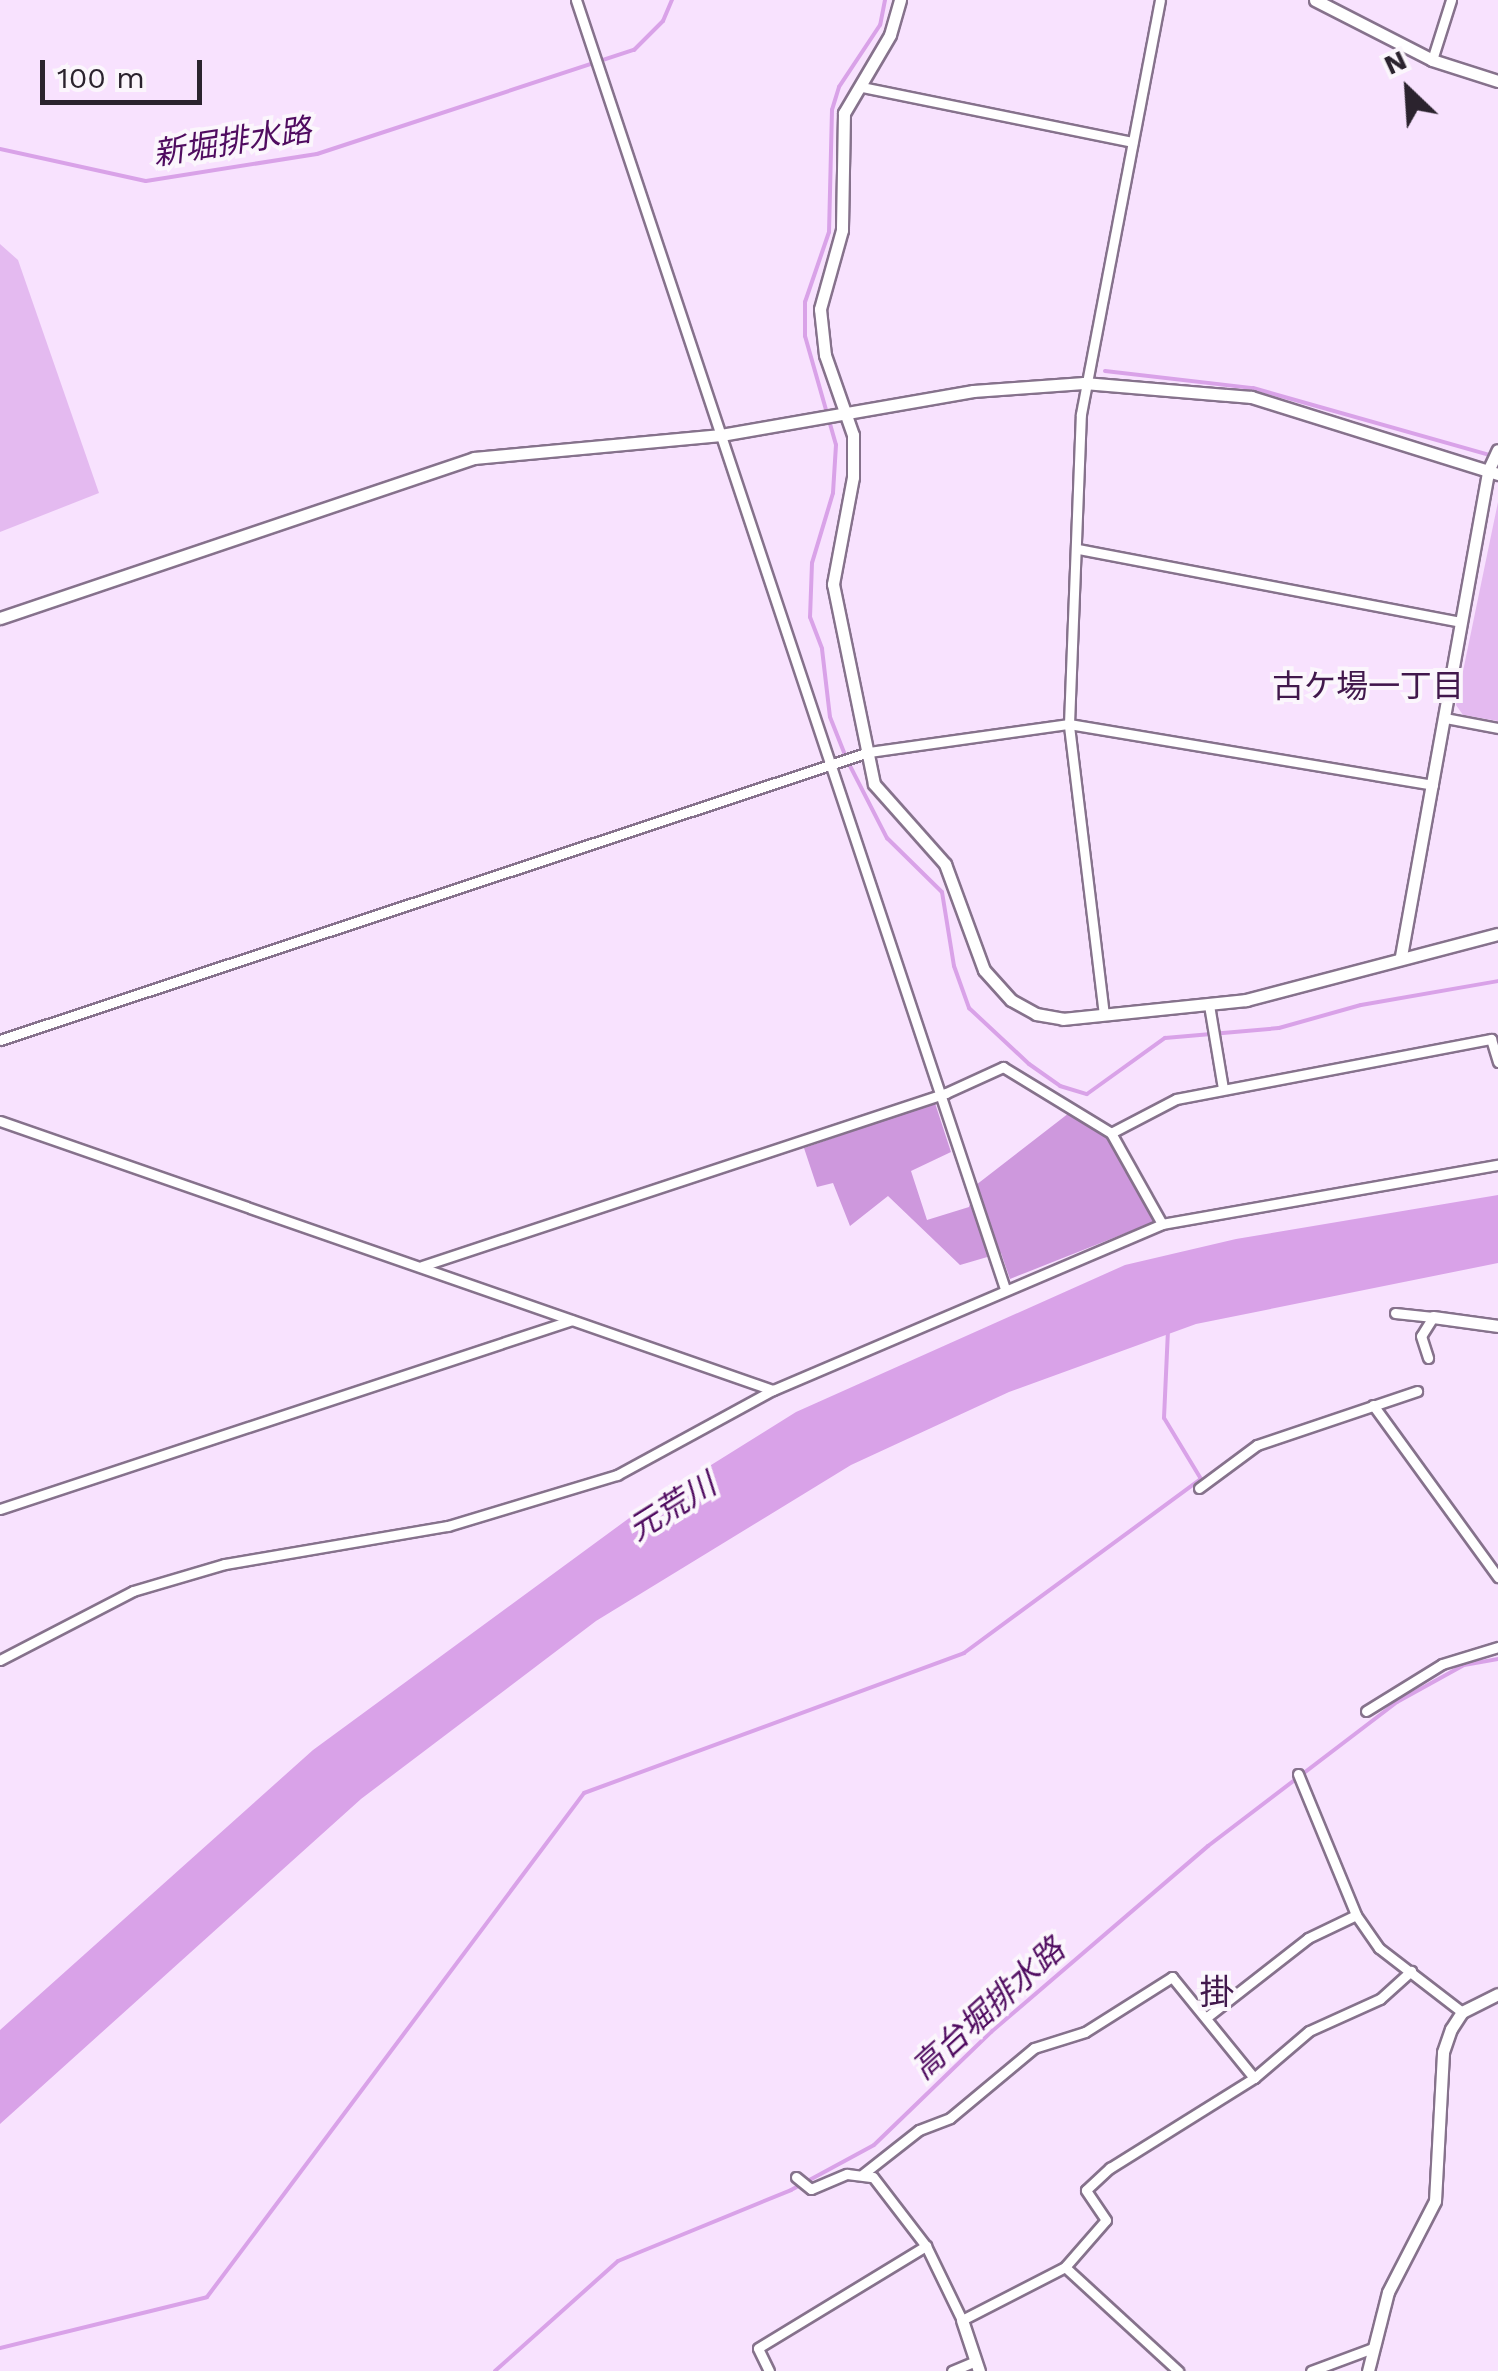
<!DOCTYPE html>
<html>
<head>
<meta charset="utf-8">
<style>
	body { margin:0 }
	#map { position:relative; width:1498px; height:2371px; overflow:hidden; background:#f8e2fe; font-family:"Work Sans","Noto Sans JP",sans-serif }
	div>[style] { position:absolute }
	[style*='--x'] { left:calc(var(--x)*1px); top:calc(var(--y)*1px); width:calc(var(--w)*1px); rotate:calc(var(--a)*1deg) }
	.green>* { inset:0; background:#e4baf0 }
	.forest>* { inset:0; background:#ce98dd }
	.water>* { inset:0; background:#d9a2e8 }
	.stream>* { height:4px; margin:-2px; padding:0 2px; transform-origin:2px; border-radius:2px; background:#d9a2e8 }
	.roads { filter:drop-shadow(2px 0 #86728c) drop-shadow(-2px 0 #86728c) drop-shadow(0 2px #86728c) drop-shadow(0 -2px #86728c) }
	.minor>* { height:9px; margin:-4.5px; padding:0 4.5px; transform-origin:4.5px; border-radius:4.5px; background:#fff }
	.tertiary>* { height:11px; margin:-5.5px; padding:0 5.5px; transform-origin:5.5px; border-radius:5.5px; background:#fff }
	span { translate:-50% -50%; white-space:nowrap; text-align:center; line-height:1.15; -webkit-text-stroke:8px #fbf6fc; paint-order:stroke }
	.water-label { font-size:32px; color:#500c60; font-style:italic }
	.neighbourhood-label { font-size:32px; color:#41184c }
	.quarter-label { font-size:35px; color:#41184c }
	.north { position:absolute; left:1358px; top:40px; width:100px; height:100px; -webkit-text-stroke:8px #fbf6fc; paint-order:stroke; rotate:335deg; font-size:28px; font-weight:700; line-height:40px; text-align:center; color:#2b232e }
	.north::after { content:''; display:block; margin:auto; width:35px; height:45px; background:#2b232e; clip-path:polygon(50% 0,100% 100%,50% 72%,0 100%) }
	.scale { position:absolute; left:40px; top:60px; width:162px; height:45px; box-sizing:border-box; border:5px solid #2b232e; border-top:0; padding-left:12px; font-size:30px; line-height:35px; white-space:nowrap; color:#2b232e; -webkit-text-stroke:8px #fbf6fc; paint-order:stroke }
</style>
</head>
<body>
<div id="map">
	<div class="green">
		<i style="clip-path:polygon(0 244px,18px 260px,99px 493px,0 532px)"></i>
		<i style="clip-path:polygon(1498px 502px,1498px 721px,1463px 715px,1456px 705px)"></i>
	</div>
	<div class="forest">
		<i style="clip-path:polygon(935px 1103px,951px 1152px,911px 1171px,927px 1220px,969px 1207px,976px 1185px,1069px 1113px,1111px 1141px,1156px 1221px,1010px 1279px,1001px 1253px,960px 1265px,888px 1196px,850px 1226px,833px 1183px,817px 1187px,804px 1148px)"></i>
	</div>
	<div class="water">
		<i style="clip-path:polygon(1498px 1195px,1498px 1263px,1196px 1324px,1009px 1392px,851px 1465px,596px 1621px,361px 1799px,0 2124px,0 2030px,313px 1750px,647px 1505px,796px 1412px,1125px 1265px,1236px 1239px)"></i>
	</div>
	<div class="stream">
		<i style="--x:885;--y:0;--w:25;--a:101"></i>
		<i style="--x:880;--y:25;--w:74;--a:123.5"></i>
		<i style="--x:839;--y:87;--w:24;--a:107"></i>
		<i style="--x:832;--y:110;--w:122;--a:91.4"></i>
		<i style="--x:829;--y:232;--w:74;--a:108.9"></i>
		<i style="--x:805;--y:302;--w:34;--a:90"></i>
		<i style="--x:805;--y:336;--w:113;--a:74.1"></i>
		<i style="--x:836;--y:445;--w:48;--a:93.6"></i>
		<i style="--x:833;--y:493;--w:73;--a:106.7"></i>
		<i style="--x:812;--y:563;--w:54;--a:92.1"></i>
		<i style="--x:810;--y:617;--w:34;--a:69"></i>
		<i style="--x:822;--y:649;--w:68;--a:83.3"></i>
		<i style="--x:830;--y:717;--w:46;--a:68.4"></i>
		<i style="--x:847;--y:760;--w:88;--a:62.9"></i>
		<i style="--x:887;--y:838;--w:77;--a:44.5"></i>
		<i style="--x:942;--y:892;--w:75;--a:80.8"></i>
		<i style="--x:954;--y:966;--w:45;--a:70.3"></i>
		<i style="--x:969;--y:1008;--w:82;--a:43"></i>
		<i style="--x:1029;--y:1064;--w:38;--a:35"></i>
		<i style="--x:1060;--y:1086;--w:28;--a:17"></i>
		<i style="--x:1087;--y:1094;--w:96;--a:-35.7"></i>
		<i style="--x:1165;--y:1038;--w:114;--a:-5"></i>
		<i style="--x:1279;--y:1028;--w:85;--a:-15.7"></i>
		<i style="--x:1361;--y:1005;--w:139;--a:-9.9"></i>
		<i style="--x:0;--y:149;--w:149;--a:12.4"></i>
		<i style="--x:146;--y:181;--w:173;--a:-9"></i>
		<i style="--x:317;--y:154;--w:334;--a:-18.2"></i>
		<i style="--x:634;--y:50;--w:41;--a:-45"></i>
		<i style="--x:663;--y:21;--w:23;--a:-67"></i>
		<i style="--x:1105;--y:371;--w:149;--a:6.6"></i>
		<i style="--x:1253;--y:388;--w:250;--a:15.8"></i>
		<i style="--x:0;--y:2348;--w:213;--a:-13.8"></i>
		<i style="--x:207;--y:2297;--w:629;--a:-53.2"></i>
		<i style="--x:584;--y:1793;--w:405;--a:-20.2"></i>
		<i style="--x:964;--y:1653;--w:294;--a:-36.3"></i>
		<i style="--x:1201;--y:1479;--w:71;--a:-121.2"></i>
		<i style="--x:1164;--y:1418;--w:87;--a:-87.4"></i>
		<i style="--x:495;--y:2371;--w:165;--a:-41.8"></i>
		<i style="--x:618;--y:2261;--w:187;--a:-22.3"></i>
		<i style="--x:791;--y:2190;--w:94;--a:-28.5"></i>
		<i style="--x:874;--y:2145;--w:163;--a:-44"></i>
		<i style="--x:991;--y:2032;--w:286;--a:-40.6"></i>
		<i style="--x:1208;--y:1846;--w:238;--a:-37.3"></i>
		<i style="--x:1397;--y:1702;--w:77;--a:-28.9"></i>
		<i style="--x:1464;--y:1665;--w:35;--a:-10"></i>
	</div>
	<div class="roads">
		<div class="minor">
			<i style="--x:576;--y:0;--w:1359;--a:71.59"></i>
			<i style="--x:1432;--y:60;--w:63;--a:-72.4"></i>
			<i style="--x:862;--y:87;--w:276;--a:11.5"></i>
			<i style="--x:1078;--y:549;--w:390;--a:10.8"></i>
			<i style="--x:1445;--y:718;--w:54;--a:10.7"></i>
			<i style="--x:1209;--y:1005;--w:85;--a:80.5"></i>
			<i style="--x:1104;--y:1015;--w:293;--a:-96.9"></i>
			<i style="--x:1069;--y:724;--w:310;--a:-87.8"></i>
			<i style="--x:1081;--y:414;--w:421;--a:-79.2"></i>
			<i style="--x:0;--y:1040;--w:915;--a:-18.34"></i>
			<i style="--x:869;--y:752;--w:202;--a:-8"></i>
			<i style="--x:1069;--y:724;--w:369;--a:9.5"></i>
			<i style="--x:0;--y:1121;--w:818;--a:19.19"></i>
			<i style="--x:1111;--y:1133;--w:104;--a:60.7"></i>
			<i style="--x:422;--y:1266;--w:552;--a:-18.27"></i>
			<i style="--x:946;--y:1093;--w:63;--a:-24.5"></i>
			<i style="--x:1003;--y:1067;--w:127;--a:31.4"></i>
			<i style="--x:1111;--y:1133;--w:73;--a:-27.6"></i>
			<i style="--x:1176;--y:1099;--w:321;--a:-10.8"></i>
			<i style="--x:1491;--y:1039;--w:24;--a:73"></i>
			<i style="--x:1395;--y:1313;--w:38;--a:6"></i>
			<i style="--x:1433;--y:1317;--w:22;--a:122"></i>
			<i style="--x:1421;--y:1336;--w:23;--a:72"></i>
			<i style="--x:1373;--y:1405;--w:213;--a:54"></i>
			<i style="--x:1199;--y:1488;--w:72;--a:-36.6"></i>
			<i style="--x:1257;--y:1445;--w:169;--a:-18.6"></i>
			<i style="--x:0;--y:1509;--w:602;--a:-18.28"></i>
			<i style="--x:0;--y:1660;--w:150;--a:-27.4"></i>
			<i style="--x:133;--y:1591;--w:96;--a:-16.4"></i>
			<i style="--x:225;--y:1564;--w:226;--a:-9.7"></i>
			<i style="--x:448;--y:1526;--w:177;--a:-16.8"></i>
			<i style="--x:617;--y:1475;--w:178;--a:-28.6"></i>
			<i style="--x:773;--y:1390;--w:423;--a:-23.1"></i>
			<i style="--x:1162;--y:1224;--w:341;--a:-10"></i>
			<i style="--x:1366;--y:1711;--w:89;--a:-31.7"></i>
			<i style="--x:1442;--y:1664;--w:59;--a:-16.9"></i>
			<i style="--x:1298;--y:1774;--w:152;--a:67.6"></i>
			<i style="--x:1356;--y:1915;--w:40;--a:55.1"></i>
			<i style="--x:1379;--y:1948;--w:105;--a:37.6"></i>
			<i style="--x:1207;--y:2017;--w:128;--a:-38"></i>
			<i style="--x:1308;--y:1938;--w:53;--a:-25.6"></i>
			<i style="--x:863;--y:2174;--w:71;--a:-38.2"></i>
			<i style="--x:919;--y:2130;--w:33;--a:-21"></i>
			<i style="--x:950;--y:2118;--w:109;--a:-39.8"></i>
			<i style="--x:1034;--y:2048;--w:53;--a:-17.4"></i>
			<i style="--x:1085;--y:2032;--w:103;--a:-32.3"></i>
			<i style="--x:1172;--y:1977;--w:130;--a:50.9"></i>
			<i style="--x:796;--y:2177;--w:19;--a:39"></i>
			<i style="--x:811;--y:2189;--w:39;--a:-23"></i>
			<i style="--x:847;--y:2174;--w:26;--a:7"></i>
			<i style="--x:873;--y:2177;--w:87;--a:52.5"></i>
			<i style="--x:926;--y:2246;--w:82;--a:64.1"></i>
			<i style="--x:962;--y:2320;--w:116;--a:-27.2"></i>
			<i style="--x:1065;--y:2267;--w:62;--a:-48.9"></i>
			<i style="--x:1106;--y:2220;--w:36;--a:-124"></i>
			<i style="--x:1086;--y:2190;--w:33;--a:-43"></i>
			<i style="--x:1110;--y:2168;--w:170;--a:-32"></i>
			<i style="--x:1254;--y:2078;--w:72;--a:-40.5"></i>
			<i style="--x:1309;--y:2031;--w:78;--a:-24.3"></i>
			<i style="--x:1380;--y:1999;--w:42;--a:-42.1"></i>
			<i style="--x:1065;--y:2267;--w:154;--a:42.6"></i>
			<i style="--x:769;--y:2371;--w:25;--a:-116"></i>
			<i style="--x:758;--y:2348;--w:197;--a:-31.3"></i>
			<i style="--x:952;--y:2371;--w:26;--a:-23"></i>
			<i style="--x:1311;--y:2371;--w:66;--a:-20.4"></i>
		</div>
		<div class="tertiary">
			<i style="--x:900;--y:0;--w:36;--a:106"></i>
			<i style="--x:890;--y:35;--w:91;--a:120.5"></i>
			<i style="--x:844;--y:113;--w:117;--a:91"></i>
			<i style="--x:842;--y:230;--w:82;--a:105.6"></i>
			<i style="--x:820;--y:309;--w:46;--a:83.8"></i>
			<i style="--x:825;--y:355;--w:85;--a:70.7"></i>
			<i style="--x:853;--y:435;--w:42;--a:90"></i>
			<i style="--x:853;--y:477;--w:109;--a:100.6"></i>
			<i style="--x:833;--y:584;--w:204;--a:78.4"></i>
			<i style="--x:874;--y:784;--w:107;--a:48.4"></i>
			<i style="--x:945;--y:864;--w:113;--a:69.8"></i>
			<i style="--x:984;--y:970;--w:40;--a:48"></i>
			<i style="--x:1011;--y:1000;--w:29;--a:29"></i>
			<i style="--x:1036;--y:1014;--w:27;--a:10"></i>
			<i style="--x:1063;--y:1019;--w:184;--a:-5.9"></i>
			<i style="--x:1246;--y:1000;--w:260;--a:-14.7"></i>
			<i style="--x:1315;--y:0;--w:131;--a:27.1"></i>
			<i style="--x:1432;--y:60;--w:69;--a:17.7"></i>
			<i style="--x:0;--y:618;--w:500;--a:-18.65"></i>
			<i style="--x:474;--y:458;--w:248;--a:-5.3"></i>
			<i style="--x:721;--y:435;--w:256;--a:-9.9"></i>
			<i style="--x:973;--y:391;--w:111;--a:-4.1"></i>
			<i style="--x:1084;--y:383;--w:168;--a:4.8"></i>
			<i style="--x:1251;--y:397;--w:259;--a:17.3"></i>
			<i style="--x:1401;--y:956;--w:493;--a:-79.8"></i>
			<i style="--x:1488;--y:471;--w:23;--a:-65"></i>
			<i style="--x:1433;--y:1317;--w:66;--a:7.9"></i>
			<i style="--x:962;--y:2320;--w:54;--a:71.6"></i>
			<i style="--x:1368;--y:2371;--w:81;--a:-75.8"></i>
			<i style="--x:1388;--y:2292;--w:102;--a:-62.7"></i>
			<i style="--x:1435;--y:2201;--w:149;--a:-86.9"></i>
			<i style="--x:1443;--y:2052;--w:24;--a:-71"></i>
			<i style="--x:1451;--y:2029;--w:20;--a:-57"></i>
			<i style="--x:1462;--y:2012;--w:40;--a:-26.6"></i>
		</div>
	</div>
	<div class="water-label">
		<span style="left:232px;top:142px;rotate:-9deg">新堀排水路</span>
		<span style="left:672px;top:1507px;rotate:-32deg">元荒川</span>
		<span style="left:988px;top:2009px;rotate:-42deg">高台堀排水路</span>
	</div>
	<div class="neighbourhood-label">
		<span style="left:1368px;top:686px">古ケ場一丁目</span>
	</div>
	<div class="quarter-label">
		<span style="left:1217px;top:1992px">掛</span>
	</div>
	<div class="north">N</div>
	<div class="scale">100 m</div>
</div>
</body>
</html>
